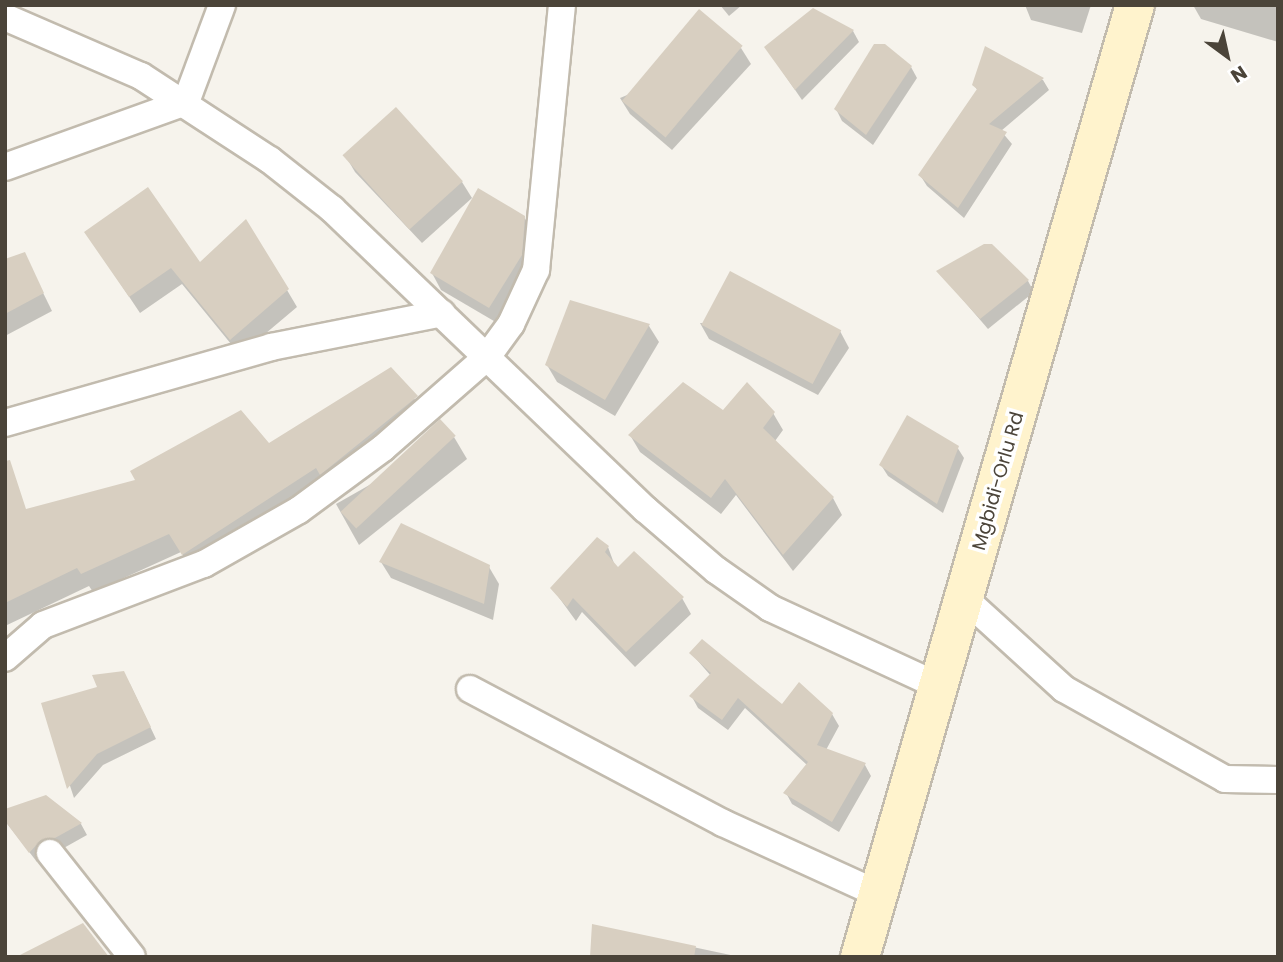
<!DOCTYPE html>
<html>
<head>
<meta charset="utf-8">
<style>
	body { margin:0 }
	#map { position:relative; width:1283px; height:962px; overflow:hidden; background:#f6f3ec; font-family:Poppins,sans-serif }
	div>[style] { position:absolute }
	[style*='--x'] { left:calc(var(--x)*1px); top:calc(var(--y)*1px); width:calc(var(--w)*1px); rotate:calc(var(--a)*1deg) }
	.shadow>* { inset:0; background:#0003 }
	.building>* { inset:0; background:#d8cfc1; transform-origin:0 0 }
	.roads { filter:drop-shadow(2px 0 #c2bbae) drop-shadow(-2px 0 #c2bbae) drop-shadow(0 2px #c2bbae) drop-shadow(0 -2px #c2bbae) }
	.minor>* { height:26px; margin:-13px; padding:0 13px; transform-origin:13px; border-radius:13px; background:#fff }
	.secondary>* { height:38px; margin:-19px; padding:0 19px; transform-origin:19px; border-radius:19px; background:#fff3cd }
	span { translate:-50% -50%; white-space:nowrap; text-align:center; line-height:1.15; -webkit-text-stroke:7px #fff; paint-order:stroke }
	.street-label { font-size:19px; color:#4b4439 }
	.frame { position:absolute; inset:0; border:7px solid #4b4439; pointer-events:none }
	.north { position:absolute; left:1192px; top:21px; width:70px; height:70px; -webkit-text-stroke:5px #fff; paint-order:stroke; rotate:147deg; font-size:19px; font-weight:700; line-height:28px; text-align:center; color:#4b4439 }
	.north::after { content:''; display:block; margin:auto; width:24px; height:32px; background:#4b4439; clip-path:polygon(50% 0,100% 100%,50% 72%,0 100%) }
</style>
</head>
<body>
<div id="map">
	<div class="shadow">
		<i style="clip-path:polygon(720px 5px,742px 5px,729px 16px)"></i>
		<i style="clip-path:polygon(1025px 5px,1091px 5px,1082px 33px,1031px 20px)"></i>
		<i style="clip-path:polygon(1193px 5px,1278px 5px,1278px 42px,1201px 19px)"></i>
		<i style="clip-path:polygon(813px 10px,853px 31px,859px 42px,802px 100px,773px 58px)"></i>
		<i style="clip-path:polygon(741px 48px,751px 64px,672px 150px,630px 114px,620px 98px)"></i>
		<i style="clip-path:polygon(986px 48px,1043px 80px,1049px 90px,1001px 131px,1012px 144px,964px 218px,927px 186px,920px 175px,978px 91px,974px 85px)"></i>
		<i style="clip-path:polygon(911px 67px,917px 78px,873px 145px,842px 121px,836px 109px)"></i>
		<i style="clip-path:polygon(345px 155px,462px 182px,472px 198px,422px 243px,355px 172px)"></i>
		<i style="clip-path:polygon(524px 217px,534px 235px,530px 273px,499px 324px,441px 290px,432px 273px)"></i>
		<i style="clip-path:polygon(86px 232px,287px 290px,297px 307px,240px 355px,182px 284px,140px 313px)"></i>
		<i style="clip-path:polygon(24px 254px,52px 311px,5px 336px,5px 261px)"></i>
		<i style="clip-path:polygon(939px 272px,1028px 281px,1034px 292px,988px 329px)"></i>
		<i style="clip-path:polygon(571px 302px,649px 326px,659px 342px,615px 416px,557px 382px,547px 365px)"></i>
		<i style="clip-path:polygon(700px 323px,840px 331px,849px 348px,818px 395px,709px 339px)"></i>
		<i style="clip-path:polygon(391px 370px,428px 416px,194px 572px,181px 552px,93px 592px,89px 586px,5px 626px,5px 509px,27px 510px,268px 446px)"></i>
		<i style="clip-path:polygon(723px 412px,773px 413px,783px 430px,775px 441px,833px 498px,842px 515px,793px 571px,736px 495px,721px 514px,640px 452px,630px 435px)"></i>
		<i style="clip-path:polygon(454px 437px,467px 459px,359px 545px,336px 504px)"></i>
		<i style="clip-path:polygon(957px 447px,964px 458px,943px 513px,888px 476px,881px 465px)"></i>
		<i style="clip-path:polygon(608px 547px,615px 566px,682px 598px,691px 614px,635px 667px,582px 612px,576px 621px,552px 588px)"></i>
		<i style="clip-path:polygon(381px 562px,489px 567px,499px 584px,493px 620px,391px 578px)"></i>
		<i style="clip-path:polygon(691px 653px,783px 706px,832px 714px,839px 726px,826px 750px,865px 765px,871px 776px,839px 832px,792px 804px,786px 793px,807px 765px,745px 708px,728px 730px,698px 708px,692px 697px,711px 676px)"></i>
		<i style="clip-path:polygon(130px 684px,156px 739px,103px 765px,74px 798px,43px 704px)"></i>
		<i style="clip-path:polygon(46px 797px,81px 824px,87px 835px,62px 849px,47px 851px,37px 862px,5px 821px)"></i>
		<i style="clip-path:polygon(594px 926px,740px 957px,592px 957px)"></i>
	</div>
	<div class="building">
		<i style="clip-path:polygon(813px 8px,854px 30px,795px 90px,764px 47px)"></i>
		<i style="left:699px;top:9px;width:57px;height:120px;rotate:40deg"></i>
		<i style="clip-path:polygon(874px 44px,885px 44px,912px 66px,866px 135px,834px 109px)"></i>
		<i style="clip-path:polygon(985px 46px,1044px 78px,989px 124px,1007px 132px,958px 208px,918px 175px,977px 89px,972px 85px)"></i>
		<i style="left:396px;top:107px;width:100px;height:72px;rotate:48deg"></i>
		<i style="clip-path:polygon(148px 187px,200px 262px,246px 219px,289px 289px,230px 340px,171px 268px,129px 297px,84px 232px)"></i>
		<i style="clip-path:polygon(478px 188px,525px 216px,522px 255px,489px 308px,430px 273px)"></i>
		<i style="clip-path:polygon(984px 244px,992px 244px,1029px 280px,980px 319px,936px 271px)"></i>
		<i style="clip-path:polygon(25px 252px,44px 293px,5px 314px,5px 259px)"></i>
		<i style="left:730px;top:271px;width:126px;height:61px;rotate:28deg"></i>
		<i style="clip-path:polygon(570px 300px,650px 324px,605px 400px,545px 365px)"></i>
		<i style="clip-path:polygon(391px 367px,418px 396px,320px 475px,316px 468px,182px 555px,169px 534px,81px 574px,77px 568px,5px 603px,5px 461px,10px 460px,26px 509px,135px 480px,130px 471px,241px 410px,269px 443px)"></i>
		<i style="clip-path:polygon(683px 382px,723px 410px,747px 382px,775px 412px,763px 428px,834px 497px,783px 555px,725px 479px,711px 498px,628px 435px)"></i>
		<i style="clip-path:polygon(907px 415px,959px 446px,937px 504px,879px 465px)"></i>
		<i style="left:440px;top:419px;width:23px;height:136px;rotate:47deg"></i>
		<i style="clip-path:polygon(401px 523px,490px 565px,484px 604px,379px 562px)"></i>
		<i style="clip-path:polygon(597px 537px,609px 546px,605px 552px,618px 567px,634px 551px,684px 597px,626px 652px,573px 598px,567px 607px,550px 588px)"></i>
		<i style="clip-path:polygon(702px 639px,782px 704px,799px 682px,833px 713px,817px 745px,866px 763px,832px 822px,783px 793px,808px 762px,738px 698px,722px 720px,689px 696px,711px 673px,689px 653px)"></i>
		<i style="clip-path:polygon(124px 671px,151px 727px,97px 754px,67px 789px,41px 703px,97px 687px,92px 675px)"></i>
		<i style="clip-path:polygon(46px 795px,82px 823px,55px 838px,41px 840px,29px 853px,5px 821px,5px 809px)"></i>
		<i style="clip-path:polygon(83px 923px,109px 957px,16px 957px)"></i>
		<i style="clip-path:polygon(592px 924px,696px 946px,694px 957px,590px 957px)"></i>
	</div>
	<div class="roads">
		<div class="minor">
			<i style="--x:5;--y:17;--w:148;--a:23.5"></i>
			<i style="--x:141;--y:76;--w:154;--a:33.1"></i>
			<i style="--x:270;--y:160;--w:79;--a:38.3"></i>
			<i style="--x:332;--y:209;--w:434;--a:43.8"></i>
			<i style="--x:645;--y:509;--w:94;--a:40.7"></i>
			<i style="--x:716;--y:570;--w:66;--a:35.1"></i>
			<i style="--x:770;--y:608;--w:186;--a:24.8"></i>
			<i style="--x:5;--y:167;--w:192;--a:-19.8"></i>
			<i style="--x:186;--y:102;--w:103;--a:-69.6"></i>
			<i style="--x:5;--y:423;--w:277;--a:-15.9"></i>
			<i style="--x:271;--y:347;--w:174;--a:-11.2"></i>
			<i style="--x:964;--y:598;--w:135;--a:42.3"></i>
			<i style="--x:1064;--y:689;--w:184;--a:29.2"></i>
			<i style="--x:1225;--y:779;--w:53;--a:1.1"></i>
			<i style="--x:5;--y:658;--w:50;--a:-41"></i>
			<i style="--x:43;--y:625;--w:172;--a:-20.8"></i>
			<i style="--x:204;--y:564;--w:109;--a:-29.6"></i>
			<i style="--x:299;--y:510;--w:104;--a:-36.4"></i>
			<i style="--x:383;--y:448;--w:138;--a:-41.2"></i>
			<i style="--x:487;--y:357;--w:41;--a:-54"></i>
			<i style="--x:511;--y:324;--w:60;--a:-65.2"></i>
			<i style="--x:536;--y:270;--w:266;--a:-84.4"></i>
			<i style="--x:470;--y:689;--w:286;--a:27.9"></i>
			<i style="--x:723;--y:823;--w:171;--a:24.5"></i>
			<i style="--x:50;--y:853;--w:132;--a:51.7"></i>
		</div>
		<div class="secondary">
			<i style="--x:860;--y:957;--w:991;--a:-73.89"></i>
		</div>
	</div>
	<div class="street-label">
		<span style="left:998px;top:481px;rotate:-74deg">Mgbidi-Orlu Rd</span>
	</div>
	<div class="frame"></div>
	<div class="north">N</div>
</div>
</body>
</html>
